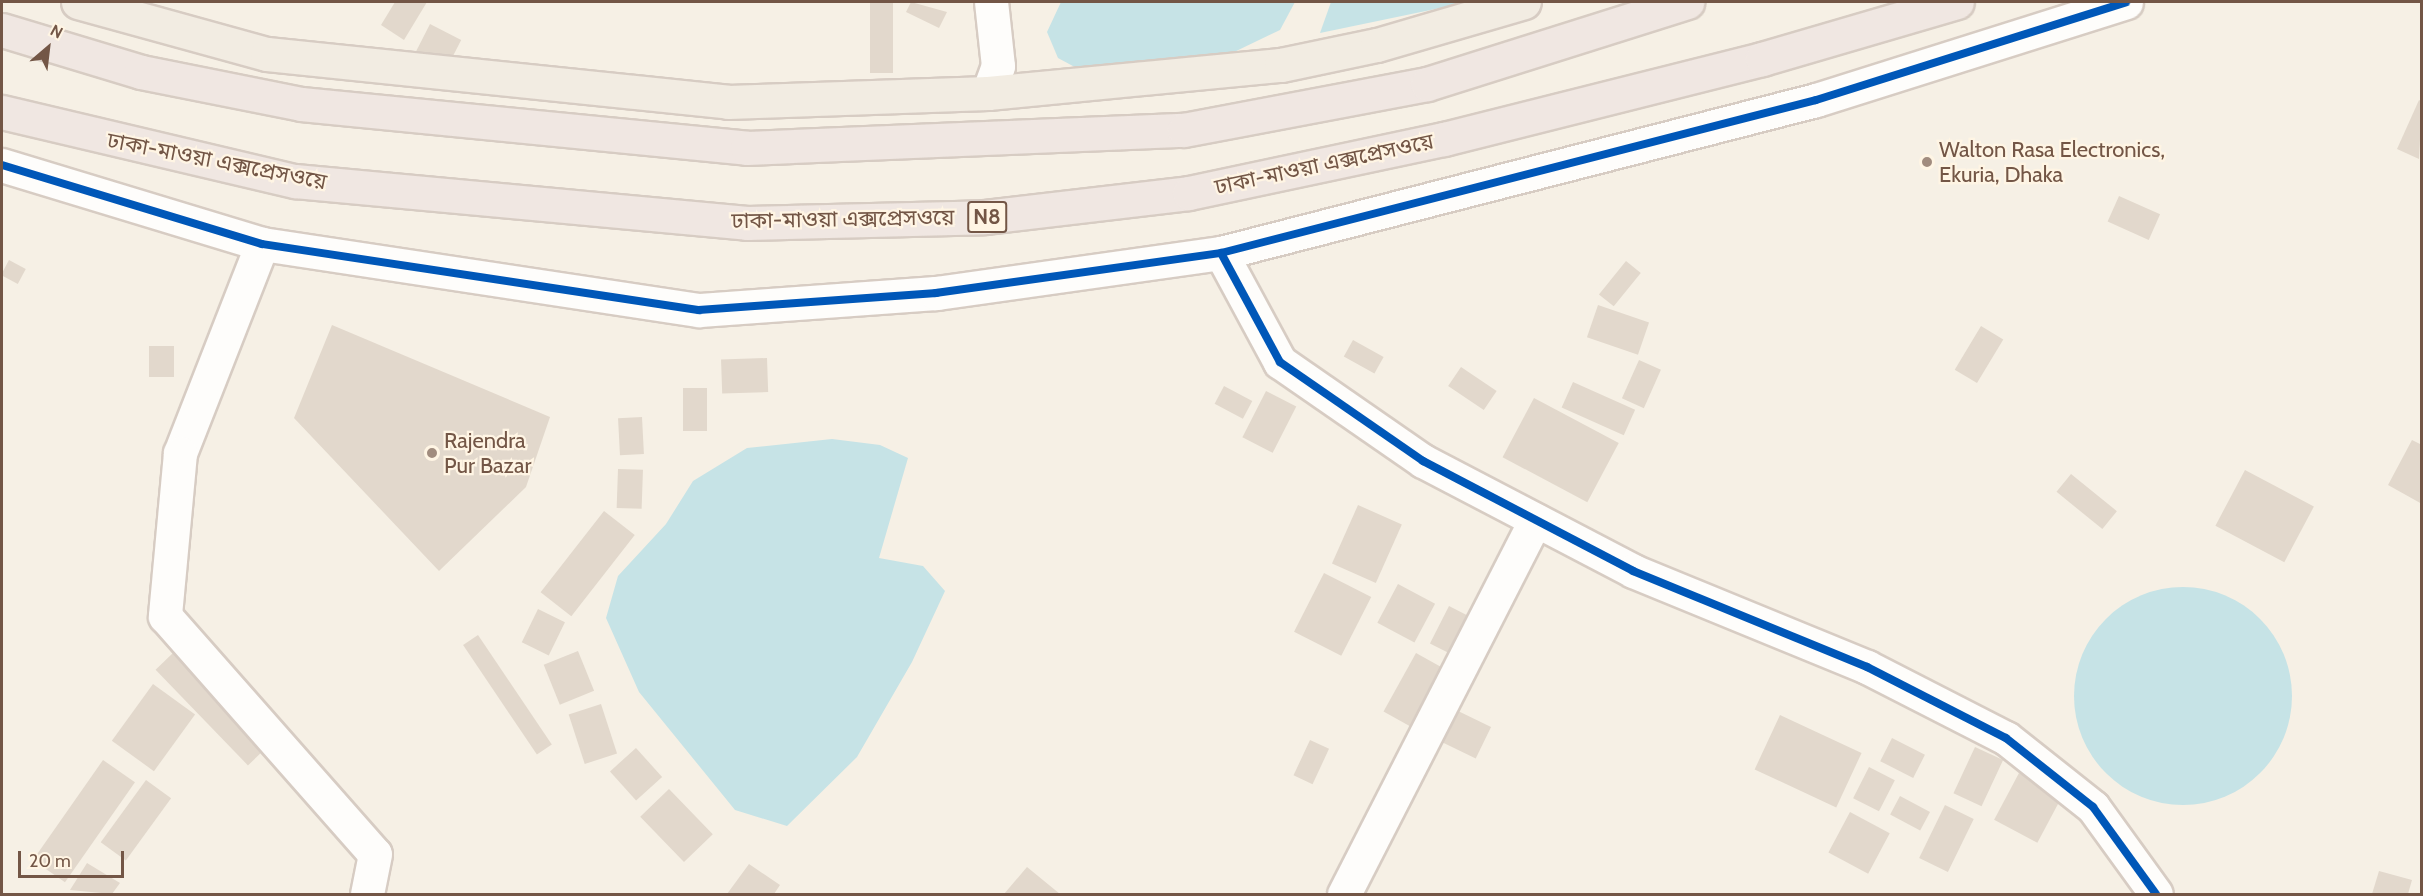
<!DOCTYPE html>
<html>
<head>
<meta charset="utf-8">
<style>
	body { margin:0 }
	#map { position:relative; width:2423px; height:896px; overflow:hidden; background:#f6f0e5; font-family:Cabin,"Noto Sans Bengali",sans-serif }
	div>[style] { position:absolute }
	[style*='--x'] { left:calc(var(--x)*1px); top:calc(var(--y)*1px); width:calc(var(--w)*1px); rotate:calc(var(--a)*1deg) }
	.water>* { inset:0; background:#c6e3e6 }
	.round { border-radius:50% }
	.building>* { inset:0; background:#e2d8cc; transform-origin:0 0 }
	.roads { filter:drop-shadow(2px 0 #d7ccc3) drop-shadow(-2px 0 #d7ccc3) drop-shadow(0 2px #d7ccc3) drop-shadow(0 -2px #d7ccc3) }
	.minor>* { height:33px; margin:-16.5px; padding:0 16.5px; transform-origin:16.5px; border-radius:16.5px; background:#fefdfb }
	.major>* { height:33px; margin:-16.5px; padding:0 16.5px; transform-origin:16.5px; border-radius:16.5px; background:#f2ece2 }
	.highway>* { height:33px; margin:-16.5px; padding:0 16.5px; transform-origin:16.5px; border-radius:16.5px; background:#f0e7e2 }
	.cycleway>* { height:8px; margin:-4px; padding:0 4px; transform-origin:4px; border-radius:4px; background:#0057b8 }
	.dots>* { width:16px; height:16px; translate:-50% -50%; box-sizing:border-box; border:3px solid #fff5e4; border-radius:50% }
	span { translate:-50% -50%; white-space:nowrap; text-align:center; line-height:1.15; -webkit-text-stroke:4.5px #fff5e4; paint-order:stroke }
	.shield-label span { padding:2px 4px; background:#fff5e4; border:2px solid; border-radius:4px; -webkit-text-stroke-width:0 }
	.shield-label { font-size:21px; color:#735646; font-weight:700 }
	.poi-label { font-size:22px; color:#735646 }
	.left { translate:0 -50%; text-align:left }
	.street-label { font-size:22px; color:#735646 }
	.frame { position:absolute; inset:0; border:3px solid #735646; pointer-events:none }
	.north { position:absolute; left:18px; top:18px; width:60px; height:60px; -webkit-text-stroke:4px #fff5e4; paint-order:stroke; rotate:28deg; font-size:16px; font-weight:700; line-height:24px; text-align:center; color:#735646 }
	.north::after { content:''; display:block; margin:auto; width:21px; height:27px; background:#735646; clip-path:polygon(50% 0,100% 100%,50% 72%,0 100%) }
	.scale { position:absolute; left:18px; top:851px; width:106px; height:27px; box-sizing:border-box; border:3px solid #735646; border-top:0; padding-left:8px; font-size:18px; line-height:21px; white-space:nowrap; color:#735646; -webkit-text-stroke:4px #fff5e4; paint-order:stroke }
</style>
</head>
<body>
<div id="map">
	<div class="water">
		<i style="clip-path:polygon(1061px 2px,1295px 2px,1280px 30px,1230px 54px,1084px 72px,1058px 58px,1047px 32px)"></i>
		<i style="clip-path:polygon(1331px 2px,1469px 2px,1320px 33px)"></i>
		<i style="clip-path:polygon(832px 439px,880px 445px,908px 458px,879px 558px,923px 566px,945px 591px,912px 662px,857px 757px,787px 826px,735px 810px,639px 692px,606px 618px,618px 576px,666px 524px,693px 481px,747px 448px)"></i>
		<i class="round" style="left:2074px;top:587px;width:218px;height:218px"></i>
	</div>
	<div class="building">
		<i style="clip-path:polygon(395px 2px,427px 2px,404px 40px,381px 25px)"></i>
		<i style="left:870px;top:2px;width:23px;height:71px"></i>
		<i style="clip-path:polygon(911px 2px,947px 12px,939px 28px,906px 12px)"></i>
		<i style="left:430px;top:24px;width:35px;height:44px;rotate:27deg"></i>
		<i style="clip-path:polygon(2419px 100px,2422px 102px,2419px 159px,2397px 149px)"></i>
		<i style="left:2119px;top:196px;width:45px;height:28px;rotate:24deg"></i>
		<i style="left:9px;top:260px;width:19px;height:17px;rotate:28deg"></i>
		<i style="left:1626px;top:261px;width:19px;height:43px;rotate:39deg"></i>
		<i style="left:1598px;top:305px;width:54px;height:34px;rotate:19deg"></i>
		<i style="clip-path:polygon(332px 325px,550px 417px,526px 487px,439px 571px,294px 418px)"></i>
		<i style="left:1981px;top:326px;width:26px;height:51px;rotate:31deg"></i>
		<i style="left:1353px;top:340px;width:35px;height:19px;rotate:29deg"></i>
		<i style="left:149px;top:346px;width:25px;height:31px"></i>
		<i style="left:767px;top:358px;width:34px;height:46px;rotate:88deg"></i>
		<i style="left:1639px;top:360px;width:24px;height:42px;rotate:24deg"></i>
		<i style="left:1461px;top:367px;width:43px;height:23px;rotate:34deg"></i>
		<i style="left:1573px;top:382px;width:68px;height:28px;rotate:24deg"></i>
		<i style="left:1224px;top:386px;width:32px;height:20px;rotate:28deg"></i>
		<i style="left:683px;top:388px;width:24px;height:43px"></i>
		<i style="left:1266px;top:391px;width:34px;height:52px;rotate:27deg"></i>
		<i style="left:1534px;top:398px;width:96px;height:67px;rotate:28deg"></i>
		<i style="left:642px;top:417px;width:37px;height:24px;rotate:87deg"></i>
		<i style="clip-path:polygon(2412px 440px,2422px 445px,2422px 504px,2388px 485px)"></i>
		<i style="left:618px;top:469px;width:25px;height:39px;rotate:2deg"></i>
		<i style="left:2245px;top:470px;width:78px;height:63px;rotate:28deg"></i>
		<i style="left:2071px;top:474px;width:59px;height:23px;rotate:39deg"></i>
		<i style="left:1358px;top:505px;width:48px;height:64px;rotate:24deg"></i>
		<i style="left:604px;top:511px;width:39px;height:103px;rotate:38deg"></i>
		<i style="left:1324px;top:573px;width:53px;height:66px;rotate:27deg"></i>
		<i style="left:1398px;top:584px;width:42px;height:44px;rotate:28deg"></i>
		<i style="left:1449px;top:606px;width:29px;height:42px;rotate:27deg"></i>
		<i style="left:538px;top:609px;width:30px;height:37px;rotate:26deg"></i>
		<i style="left:478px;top:635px;width:132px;height:18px;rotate:56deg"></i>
		<i style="left:175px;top:651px;width:133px;height:27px;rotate:46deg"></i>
		<i style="left:578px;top:651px;width:43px;height:37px;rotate:68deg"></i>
		<i style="left:1416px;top:653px;width:39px;height:67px;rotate:29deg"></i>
		<i style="left:153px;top:684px;width:52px;height:70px;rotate:36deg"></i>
		<i style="left:601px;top:704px;width:52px;height:34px;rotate:72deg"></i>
		<i style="left:1456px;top:710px;width:39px;height:35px;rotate:26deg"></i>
		<i style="left:1780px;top:715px;width:90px;height:60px;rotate:25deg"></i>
		<i style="left:1892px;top:738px;width:37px;height:26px;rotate:27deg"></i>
		<i style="left:1310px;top:740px;width:21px;height:39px;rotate:25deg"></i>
		<i style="left:1975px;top:747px;width:31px;height:51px;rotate:25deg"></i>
		<i style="left:636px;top:748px;width:39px;height:35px;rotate:48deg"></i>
		<i style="left:103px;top:760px;width:39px;height:122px;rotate:35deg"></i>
		<i style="left:1869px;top:767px;width:29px;height:35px;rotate:27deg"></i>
		<i style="left:2019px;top:773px;width:49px;height:53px;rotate:28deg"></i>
		<i style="left:146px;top:780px;width:31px;height:77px;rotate:36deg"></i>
		<i style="left:669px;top:789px;width:63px;height:40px;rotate:46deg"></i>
		<i style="left:1900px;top:796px;width:34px;height:21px;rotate:28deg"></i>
		<i style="left:1945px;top:805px;width:32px;height:59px;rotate:26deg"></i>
		<i style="left:1850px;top:812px;width:45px;height:46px;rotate:28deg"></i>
		<i style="clip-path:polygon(87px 863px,120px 883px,112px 894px,70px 890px)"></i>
		<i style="clip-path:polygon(749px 864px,780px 885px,774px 894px,727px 894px)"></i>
		<i style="clip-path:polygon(1027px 867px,1060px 894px,1004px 894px)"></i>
		<i style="clip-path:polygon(2379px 871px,2412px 880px,2408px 894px,2372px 894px)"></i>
	</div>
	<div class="roads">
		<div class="minor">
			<i style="--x:988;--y:93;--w:29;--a:-70"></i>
			<i style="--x:998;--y:66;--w:64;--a:-96.2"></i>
			<i style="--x:2;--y:165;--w:272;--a:16.9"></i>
			<i style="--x:262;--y:244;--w:442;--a:8.6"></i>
			<i style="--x:699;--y:310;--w:238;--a:-4.1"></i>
			<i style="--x:936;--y:293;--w:288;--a:-8"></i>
			<i style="--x:1221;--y:253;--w:614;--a:-14.42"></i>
			<i style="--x:1816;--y:100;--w:325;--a:-17.5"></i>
			<i style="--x:262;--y:244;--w:225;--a:111.4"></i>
			<i style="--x:180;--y:453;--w:164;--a:95.3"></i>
			<i style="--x:165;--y:616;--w:317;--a:48.6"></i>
			<i style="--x:375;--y:854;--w:41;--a:101.3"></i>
			<i style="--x:1221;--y:253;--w:124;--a:61.6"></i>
			<i style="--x:1280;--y:362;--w:174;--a:34.7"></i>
			<i style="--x:1423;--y:461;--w:237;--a:27.6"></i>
			<i style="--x:1633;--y:571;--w:253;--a:22.3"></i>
			<i style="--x:1867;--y:667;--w:156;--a:27.1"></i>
			<i style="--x:2006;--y:738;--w:111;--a:38.4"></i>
			<i style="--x:2093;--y:807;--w:107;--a:54.1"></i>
			<i style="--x:1344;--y:894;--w:420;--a:-62.9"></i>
		</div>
		<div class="major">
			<i style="--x:78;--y:2;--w:196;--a:15.4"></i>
			<i style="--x:267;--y:54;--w:463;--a:5.9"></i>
			<i style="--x:728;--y:102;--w:260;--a:-2"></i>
			<i style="--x:988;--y:93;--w:294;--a:-5.5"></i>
			<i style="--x:1281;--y:65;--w:98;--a:-11.8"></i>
			<i style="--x:1377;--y:45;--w:153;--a:-16.3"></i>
		</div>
		<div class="highway">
			<i style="--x:2;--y:30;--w:145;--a:16.8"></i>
			<i style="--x:141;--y:72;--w:163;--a:11.3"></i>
			<i style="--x:301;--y:104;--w:448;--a:5.6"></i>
			<i style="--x:747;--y:148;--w:437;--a:-2.4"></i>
			<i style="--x:1184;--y:130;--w:247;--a:-10.7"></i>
			<i style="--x:1427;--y:84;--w:273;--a:-17.5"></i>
			<i style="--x:2;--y:112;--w:301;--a:13.3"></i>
			<i style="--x:295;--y:181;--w:454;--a:5.3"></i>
			<i style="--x:747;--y:223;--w:238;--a:-1.4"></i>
			<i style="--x:985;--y:217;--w:205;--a:-6.7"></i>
			<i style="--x:1189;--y:193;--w:261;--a:-12"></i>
			<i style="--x:1444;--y:139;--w:328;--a:-14.1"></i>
			<i style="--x:1762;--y:59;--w:203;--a:-16.3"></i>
		</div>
	</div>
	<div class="cycleway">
		<i style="--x:2;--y:165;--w:272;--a:16.9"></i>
		<i style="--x:262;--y:244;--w:442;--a:8.6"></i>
		<i style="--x:699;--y:310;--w:238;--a:-4.1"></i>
		<i style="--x:936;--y:293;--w:288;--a:-8"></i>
		<i style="--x:1221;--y:253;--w:614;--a:-14.42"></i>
		<i style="--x:1816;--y:100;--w:325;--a:-17.5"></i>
		<i style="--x:1221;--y:253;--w:124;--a:61.6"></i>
		<i style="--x:1280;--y:362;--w:174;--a:34.7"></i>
		<i style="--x:1423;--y:461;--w:237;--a:27.6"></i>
		<i style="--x:1633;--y:571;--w:253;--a:22.3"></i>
		<i style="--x:1867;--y:667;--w:156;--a:27.1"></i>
		<i style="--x:2006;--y:738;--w:111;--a:38.4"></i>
		<i style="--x:2093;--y:807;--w:107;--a:54.1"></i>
	</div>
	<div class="dots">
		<i style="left:1927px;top:162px;background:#a18c7e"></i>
		<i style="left:432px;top:453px;background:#a18c7e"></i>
	</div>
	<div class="shield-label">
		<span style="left:987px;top:217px">N8</span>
	</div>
	<div class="poi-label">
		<span class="left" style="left:1939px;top:162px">Walton Rasa Electronics,<br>Ekuria, Dhaka</span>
		<span class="left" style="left:444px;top:453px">Rajendra<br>Pur Bazar</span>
	</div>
	<div class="street-label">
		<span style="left:217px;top:161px;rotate:11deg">ঢাকা-মাওয়া এক্সপ্রেসওয়ে</span>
		<span style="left:1324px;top:164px;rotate:-12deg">ঢাকা-মাওয়া এক্সপ্রেসওয়ে</span>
		<span style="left:843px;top:219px;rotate:-1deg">ঢাকা-মাওয়া এক্সপ্রেসওয়ে</span>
	</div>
	<div class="frame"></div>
	<div class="north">N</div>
	<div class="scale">20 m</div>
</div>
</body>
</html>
